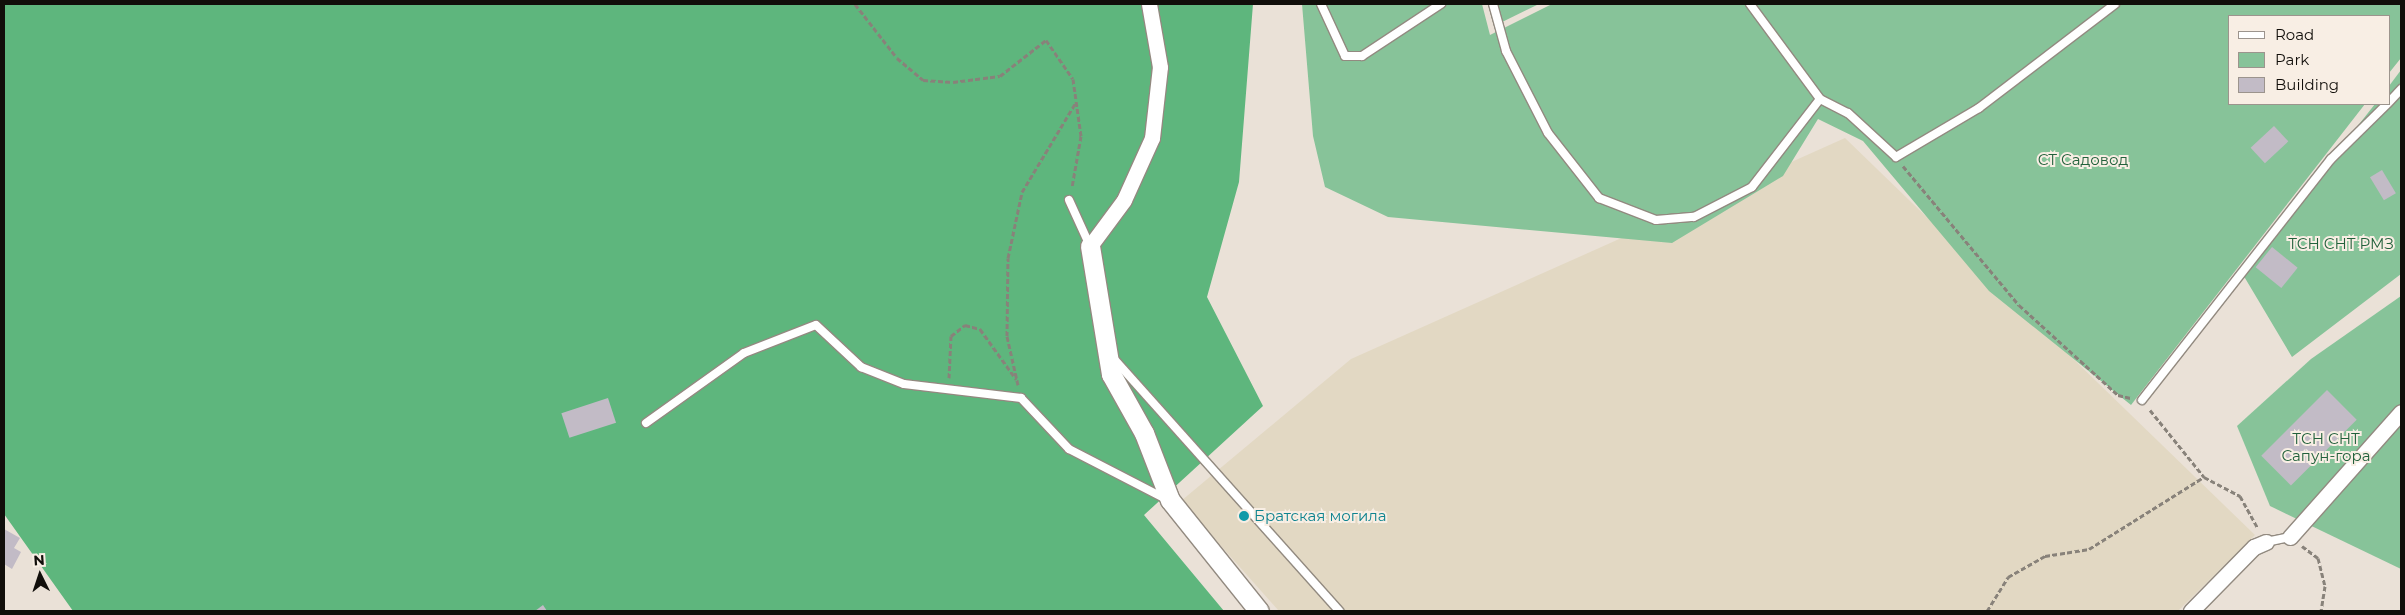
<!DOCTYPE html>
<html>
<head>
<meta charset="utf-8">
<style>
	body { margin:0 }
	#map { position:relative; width:2405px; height:615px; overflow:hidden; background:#eae1d7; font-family:Montserrat,sans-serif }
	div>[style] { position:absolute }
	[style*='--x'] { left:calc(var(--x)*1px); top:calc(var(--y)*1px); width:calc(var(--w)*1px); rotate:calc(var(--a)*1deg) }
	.industrial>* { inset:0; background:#e2d8c3 }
	.green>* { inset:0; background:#87c399 }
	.forest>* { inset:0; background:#5eb67d }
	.building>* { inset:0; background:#c2bbc6; transform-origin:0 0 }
	.path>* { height:3px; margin-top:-1.5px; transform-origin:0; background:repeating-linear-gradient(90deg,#88827a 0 5px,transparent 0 7.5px) }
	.roads { filter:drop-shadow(1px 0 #928a80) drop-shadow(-1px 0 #928a80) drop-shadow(0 1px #928a80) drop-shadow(0 -1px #928a80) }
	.service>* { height:8px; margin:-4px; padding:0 4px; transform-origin:4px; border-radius:4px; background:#fff }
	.minor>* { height:15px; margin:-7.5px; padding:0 7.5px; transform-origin:7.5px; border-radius:7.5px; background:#fff }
	.tertiary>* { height:19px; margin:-9.5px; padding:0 9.5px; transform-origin:9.5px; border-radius:9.5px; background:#fff }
	.dots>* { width:14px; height:14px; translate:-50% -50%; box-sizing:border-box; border:2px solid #f8eee4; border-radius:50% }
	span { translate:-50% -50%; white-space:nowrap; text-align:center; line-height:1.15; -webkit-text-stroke:4px #f8eee4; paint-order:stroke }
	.park-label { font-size:15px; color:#22613b }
	.culture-label { font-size:15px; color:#0d838f }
	.left { translate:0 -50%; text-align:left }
	.frame { position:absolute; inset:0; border:5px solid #110e0a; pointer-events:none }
	.legend { position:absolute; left:2228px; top:15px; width:162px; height:90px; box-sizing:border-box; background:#f8eee4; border:1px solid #9c948d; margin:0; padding:6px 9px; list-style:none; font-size:15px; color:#110e0a }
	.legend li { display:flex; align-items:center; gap:10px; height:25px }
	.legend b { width:25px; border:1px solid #9c948d }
	.north { position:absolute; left:15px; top:550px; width:50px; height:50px; -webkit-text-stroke:4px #f8eee4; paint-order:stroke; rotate:356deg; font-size:14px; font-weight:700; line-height:20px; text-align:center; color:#110e0a }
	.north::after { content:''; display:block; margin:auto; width:18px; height:22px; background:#110e0a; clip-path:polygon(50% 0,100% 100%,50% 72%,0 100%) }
</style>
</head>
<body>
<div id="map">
	<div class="industrial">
		<i style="clip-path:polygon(1845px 138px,2255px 535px,2178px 611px,1279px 611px,1181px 501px,1351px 359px)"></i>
	</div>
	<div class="green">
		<i style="clip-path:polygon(1302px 4px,1482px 4px,1490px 35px,1552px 4px,2401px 4px,2401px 58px,2389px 73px,2389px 16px,2229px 16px,2229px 104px,2365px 104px,2131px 405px,1989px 291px,1863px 141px,1818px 119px,1783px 176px,1672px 243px,1388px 217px,1325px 187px,1313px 136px)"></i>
		<i style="clip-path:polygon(1488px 4px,1539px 4px,1494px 26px)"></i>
		<i style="clip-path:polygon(2401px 70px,2401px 274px,2292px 357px,2242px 273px,2375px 104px,2389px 104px,2389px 86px)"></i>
		<i style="clip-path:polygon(2401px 296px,2401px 569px,2270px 506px,2237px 426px,2311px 359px)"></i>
	</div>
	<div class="forest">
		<i style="clip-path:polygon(4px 4px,1253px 4px,1239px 182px,1207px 297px,1263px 406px,1144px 515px,1224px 611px,73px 611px,4px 514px)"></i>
	</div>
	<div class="building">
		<i style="left:2274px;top:126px;width:21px;height:32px;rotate:47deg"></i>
		<i style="left:2382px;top:170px;width:27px;height:14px;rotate:59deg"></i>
		<i style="left:2272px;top:247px;width:33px;height:26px;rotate:39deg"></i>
		<i style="left:2327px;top:390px;width:42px;height:93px;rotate:45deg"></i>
		<i style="left:608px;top:398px;width:26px;height:49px;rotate:72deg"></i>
		<i style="clip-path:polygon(4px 529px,20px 538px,14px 548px,21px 552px,12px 569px,4px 564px)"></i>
		<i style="clip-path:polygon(543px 605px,547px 611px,535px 611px)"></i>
	</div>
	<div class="path">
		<i style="--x:855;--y:4;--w:68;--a:52.1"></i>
		<i style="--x:897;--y:58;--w:34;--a:40"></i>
		<i style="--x:923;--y:80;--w:30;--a:4"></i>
		<i style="--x:953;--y:82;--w:47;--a:-7.3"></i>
		<i style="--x:1000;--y:76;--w:58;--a:-38"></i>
		<i style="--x:1046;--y:40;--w:47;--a:55.3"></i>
		<i style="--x:1073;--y:79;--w:58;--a:82"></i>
		<i style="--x:1081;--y:136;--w:52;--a:100"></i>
		<i style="--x:1903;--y:166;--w:181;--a:50.2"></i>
		<i style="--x:2019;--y:305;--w:134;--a:42.3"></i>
		<i style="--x:2118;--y:395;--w:13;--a:13"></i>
		<i style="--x:949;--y:378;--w:42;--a:-87.3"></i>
		<i style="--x:951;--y:336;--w:18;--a:-38"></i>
		<i style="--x:965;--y:325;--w:16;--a:15"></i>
		<i style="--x:980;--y:329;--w:62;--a:54.2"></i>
		<i style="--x:1018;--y:385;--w:50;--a:-102.7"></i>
		<i style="--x:1007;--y:336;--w:78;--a:-89.3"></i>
		<i style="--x:1008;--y:258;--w:67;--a:-78"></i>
		<i style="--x:1022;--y:192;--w:105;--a:-59"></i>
		<i style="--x:2150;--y:410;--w:86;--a:51.1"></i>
		<i style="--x:2204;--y:477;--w:41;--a:27.8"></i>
		<i style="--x:2240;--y:496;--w:37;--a:61"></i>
		<i style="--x:2302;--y:546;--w:20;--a:37"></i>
		<i style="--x:2318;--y:558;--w:29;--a:76"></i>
		<i style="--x:2325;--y:586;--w:25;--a:99"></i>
		<i style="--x:1987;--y:611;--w:40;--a:-58"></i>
		<i style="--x:2008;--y:577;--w:43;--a:-29.6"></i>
		<i style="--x:2045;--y:556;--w:45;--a:-9"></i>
		<i style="--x:2089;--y:549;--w:136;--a:-32.1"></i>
	</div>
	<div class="roads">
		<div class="service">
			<i style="--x:1321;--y:4;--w:57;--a:65.2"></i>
			<i style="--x:1345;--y:56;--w:17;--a:0"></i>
			<i style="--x:1362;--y:56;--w:95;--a:-33.4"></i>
			<i style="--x:1493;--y:4;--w:49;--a:74.5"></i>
			<i style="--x:1506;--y:51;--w:92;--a:62.9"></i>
			<i style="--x:1548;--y:133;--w:83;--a:51.9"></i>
			<i style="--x:1599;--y:198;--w:61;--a:21.1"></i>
			<i style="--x:1656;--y:220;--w:38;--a:-5"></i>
			<i style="--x:1694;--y:217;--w:65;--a:-27.3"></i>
			<i style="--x:1752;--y:187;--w:111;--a:-52.3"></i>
			<i style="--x:1750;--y:4;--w:118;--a:53.6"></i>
			<i style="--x:1820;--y:99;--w:31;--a:27"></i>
			<i style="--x:1848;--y:113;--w:65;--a:42.5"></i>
			<i style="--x:1896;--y:157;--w:96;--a:-30.6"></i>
			<i style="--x:1979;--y:108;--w:171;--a:-37.4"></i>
			<i style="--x:2389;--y:102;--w:18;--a:-47"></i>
			<i style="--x:1069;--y:200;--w:51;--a:65.5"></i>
			<i style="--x:1114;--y:359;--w:338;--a:48.2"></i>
			<i style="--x:2142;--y:400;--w:306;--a:-51.9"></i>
			<i style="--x:2331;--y:159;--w:78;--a:-44.5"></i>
			<i style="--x:646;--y:423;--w:120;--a:-35.5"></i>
			<i style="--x:744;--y:353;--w:77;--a:-21.3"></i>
			<i style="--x:816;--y:325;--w:62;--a:43"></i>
			<i style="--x:861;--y:367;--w:46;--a:21.6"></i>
			<i style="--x:904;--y:384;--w:118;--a:6.8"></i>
			<i style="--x:1021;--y:398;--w:70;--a:46.7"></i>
			<i style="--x:1069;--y:449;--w:109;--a:27.3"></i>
			<i style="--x:2266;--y:542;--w:25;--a:-12"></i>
		</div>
		<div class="minor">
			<i style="--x:1090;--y:246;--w:57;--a:-53.5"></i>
			<i style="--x:1124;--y:200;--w:68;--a:-65.7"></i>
			<i style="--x:1152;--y:138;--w:71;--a:-83.6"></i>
			<i style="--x:1160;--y:67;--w:64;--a:-99.9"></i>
			<i style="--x:2290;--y:537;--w:167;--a:-48.4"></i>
			<i style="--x:2191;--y:611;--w:90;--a:-45.5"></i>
			<i style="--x:2254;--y:547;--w:13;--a:-23"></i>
		</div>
		<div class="tertiary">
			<i style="--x:1090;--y:246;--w:130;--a:80.7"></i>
			<i style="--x:1111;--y:374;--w:68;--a:60.8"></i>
			<i style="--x:1144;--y:433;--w:72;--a:68.8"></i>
			<i style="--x:1170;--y:500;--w:142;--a:51.3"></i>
		</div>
	</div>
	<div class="dots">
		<i style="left:1244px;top:516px;background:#0f9aa8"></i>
	</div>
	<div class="park-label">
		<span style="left:2083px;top:160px">СТ Садовод</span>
		<span style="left:2341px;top:244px">ТСН СНТ РМЗ</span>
		<span style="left:2326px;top:447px">ТСН СНТ<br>Сапун-гора</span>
	</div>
	<div class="culture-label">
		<span class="left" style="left:1254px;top:516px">Братская могила</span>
	</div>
	<div class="frame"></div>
	<ul class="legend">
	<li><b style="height:6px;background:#fff"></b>Road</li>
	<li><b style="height:14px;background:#87c399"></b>Park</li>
	<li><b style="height:14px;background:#c2bbc6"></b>Building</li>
	</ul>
	<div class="north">N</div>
</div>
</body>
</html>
